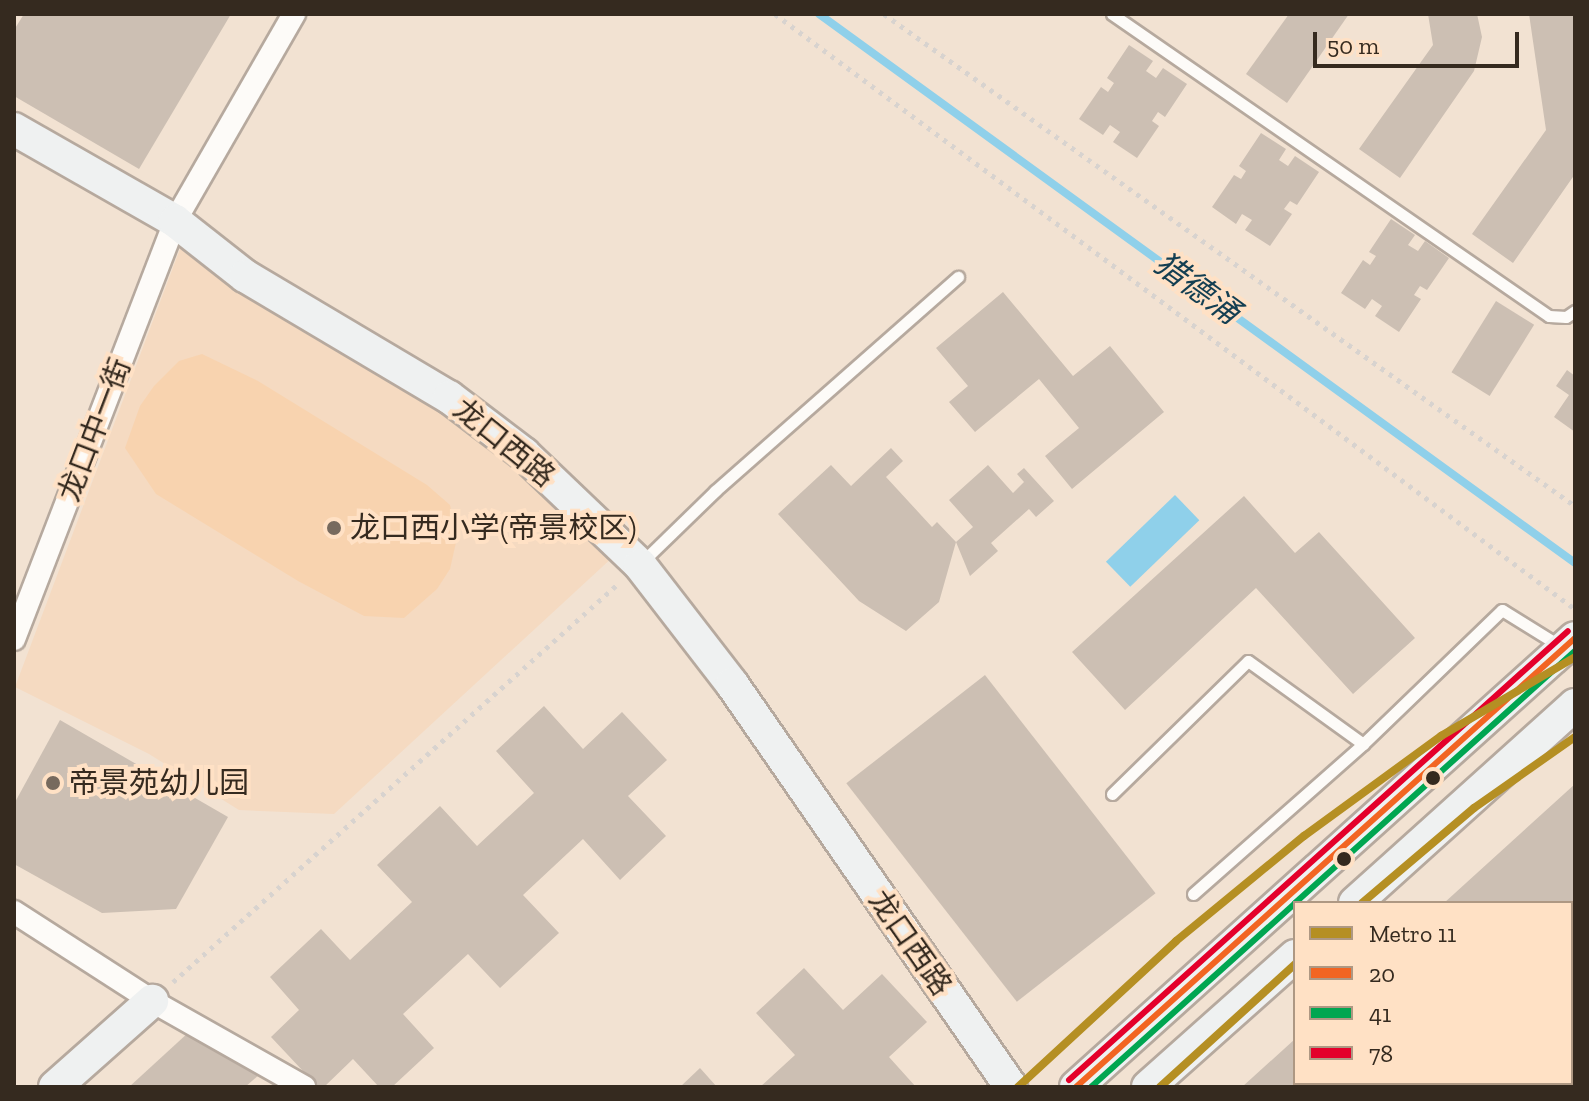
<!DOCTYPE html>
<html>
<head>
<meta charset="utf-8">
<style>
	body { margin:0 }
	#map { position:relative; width:1589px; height:1101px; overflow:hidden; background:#f2e2d2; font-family:"Zilla Slab","Noto Sans SC",serif }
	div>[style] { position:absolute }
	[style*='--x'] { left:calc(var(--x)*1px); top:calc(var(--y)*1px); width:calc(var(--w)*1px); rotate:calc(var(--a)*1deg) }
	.built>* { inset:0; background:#f5dac1 }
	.green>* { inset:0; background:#f8d3af }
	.water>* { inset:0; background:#8fd0ea; transform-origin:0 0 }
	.stream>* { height:8px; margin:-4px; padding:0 4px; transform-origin:4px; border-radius:4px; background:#8fd0ea }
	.building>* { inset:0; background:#ccbfb3; transform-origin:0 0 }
	.path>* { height:5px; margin-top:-2.5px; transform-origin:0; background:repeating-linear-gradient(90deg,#d8d3cf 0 4px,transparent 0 10px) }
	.roads { filter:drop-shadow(2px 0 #b6a99e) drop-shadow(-2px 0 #b6a99e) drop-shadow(0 2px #b6a99e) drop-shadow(0 -2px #b6a99e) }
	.lane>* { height:11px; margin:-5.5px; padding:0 5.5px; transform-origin:5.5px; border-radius:5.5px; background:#fdfbf8 }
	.street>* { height:22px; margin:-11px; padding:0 11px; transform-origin:11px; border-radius:11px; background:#fdfbf8 }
	.secondary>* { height:32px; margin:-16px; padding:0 16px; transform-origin:16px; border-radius:16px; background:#eff1f1 }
	.bus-1>* { height:6px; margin:-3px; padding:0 3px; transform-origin:3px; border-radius:3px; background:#f26522 }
	.bus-2>* { height:6px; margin:-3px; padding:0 3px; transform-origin:3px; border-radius:3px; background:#00a651 }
	.bus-3>* { height:6px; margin:-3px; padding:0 3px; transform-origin:3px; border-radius:3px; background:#e4002b }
	.metro-1>* { height:8px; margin:-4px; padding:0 4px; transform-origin:4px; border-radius:4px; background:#b58f23 }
	.dots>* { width:22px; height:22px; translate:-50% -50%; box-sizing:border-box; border:4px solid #ffe1c5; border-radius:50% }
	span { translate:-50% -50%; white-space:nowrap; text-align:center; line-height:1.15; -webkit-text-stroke:8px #ffe1c5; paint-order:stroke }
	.street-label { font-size:30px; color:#352a1f }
	.poi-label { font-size:30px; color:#352a1f }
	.left { translate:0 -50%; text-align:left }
	.water-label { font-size:32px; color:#143f52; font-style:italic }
	.frame { position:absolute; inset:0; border:16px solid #352a1f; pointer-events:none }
	.legend { position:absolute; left:1293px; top:901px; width:280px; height:184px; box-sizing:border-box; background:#ffe1c5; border:2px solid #ae9883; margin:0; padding:10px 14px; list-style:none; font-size:24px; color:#352a1f }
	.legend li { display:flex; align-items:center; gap:16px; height:40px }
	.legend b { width:40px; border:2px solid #ae9883 }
	.scale { position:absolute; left:1313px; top:32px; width:206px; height:36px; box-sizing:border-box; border:4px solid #352a1f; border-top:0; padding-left:10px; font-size:24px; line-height:28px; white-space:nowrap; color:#352a1f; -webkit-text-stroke:6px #ffe1c5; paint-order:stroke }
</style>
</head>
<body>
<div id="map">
	<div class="built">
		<i style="clip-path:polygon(183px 241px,438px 389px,614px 556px,334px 814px,239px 810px,149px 754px,15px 687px)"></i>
	</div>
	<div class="green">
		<i style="clip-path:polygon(202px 354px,258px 381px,427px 485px,450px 505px,457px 538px,450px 569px,437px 589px,404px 618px,364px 616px,298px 581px,156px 494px,125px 448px,140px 406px,154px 386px,179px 361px)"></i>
	</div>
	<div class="water">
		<i style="left:1175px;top:495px;width:35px;height:96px;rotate:46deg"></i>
	</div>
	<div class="stream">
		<i style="--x:819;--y:14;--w:934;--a:35.99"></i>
	</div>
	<div class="building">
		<i style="clip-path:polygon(24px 14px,231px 14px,139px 169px,14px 96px,14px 30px)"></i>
		<i style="clip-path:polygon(1289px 14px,1349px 14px,1287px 103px,1246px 74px)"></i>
		<i style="clip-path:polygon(1428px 14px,1477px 14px,1482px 37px,1474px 71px,1400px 178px,1359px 149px,1433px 45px)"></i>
		<i style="clip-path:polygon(1529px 14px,1574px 14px,1575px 174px,1513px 263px,1472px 234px,1546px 130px)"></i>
		<i style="clip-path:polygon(1129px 45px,1153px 61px,1146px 71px,1156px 78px,1163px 68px,1187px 84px,1165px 117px,1158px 112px,1152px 121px,1159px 126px,1137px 158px,1113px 142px,1120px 132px,1110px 125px,1103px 135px,1079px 119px,1101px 87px,1108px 92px,1114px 83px,1107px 78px)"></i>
		<i style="clip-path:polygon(1261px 133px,1286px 149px,1279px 160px,1288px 166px,1295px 156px,1319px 172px,1297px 205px,1290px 201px,1284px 209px,1292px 214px,1270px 246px,1245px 230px,1252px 220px,1242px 214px,1236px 224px,1212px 207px,1234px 175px,1241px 179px,1246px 171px,1239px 166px)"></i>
		<i style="clip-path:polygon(1391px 219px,1415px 235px,1408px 245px,1418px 251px,1425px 241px,1449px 258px,1427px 290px,1420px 286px,1414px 295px,1421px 299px,1399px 332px,1375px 316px,1382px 306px,1372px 299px,1365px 309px,1341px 293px,1363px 260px,1370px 265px,1376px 256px,1369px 252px)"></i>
		<i style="clip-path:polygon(1003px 292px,1073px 376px,1110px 346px,1164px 412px,1072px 489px,1045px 456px,1079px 428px,1039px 379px,975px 432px,949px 402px,968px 386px,936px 348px)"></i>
		<i style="left:1496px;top:301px;width:45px;height:84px;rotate:32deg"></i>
		<i style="clip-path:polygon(1567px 370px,1575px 376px,1575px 432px,1554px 417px,1569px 395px,1556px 386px)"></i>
		<i style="clip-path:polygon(891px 448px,903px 461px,886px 477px,932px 527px,937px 522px,956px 542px,939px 602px,906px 631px,859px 601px,778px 514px,831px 465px,851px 486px)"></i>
		<i style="clip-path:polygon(988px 465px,1013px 493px,1024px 482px,1017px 474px,1024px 468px,1054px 501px,1036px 517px,1029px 509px,991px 543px,998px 551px,970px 576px,956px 542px,973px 527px,949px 500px)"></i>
		<i style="clip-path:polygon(1244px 496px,1295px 553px,1319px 532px,1415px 638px,1353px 694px,1256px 588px,1125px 710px,1072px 652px)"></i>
		<i style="left:985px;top:675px;width:277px;height:176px;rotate:52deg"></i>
		<i style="clip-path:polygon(544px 706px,583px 749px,622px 712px,667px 760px,628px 796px,666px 836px,620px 880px,583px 839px,523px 895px,559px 933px,500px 988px,468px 954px,403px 1014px,434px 1048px,392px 1087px,379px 1087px,353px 1059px,324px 1087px,318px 1087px,271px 1037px,299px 1010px,270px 977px,321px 929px,350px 960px,412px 902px,377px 865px,440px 806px,477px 846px,534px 793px,496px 751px)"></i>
		<i style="clip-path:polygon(60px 720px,228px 817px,176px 909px,102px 913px,14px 864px,14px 804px)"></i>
		<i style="clip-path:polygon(1575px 784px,1575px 976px,1571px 980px,1571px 903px,1444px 903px)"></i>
		<i style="clip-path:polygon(804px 968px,843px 1010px,882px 974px,927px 1022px,889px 1057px,916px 1087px,760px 1087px,795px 1055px,756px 1013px)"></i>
		<i style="clip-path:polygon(189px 1032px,259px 1075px,245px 1087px,129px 1087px)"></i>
		<i style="clip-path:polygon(1295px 1039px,1295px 1083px,1458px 1083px,1453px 1087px,1242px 1087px)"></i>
		<i style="clip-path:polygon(700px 1068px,717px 1087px,680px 1087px)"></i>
	</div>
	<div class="path">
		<i style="--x:775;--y:14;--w:997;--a:36.64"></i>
		<i style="--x:884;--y:14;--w:848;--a:35.45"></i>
		<i style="--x:173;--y:982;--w:598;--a:-41.82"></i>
	</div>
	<div class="roads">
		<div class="lane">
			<i style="--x:1112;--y:14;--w:531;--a:34.65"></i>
			<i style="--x:1549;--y:316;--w:17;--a:3"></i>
			<i style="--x:1566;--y:317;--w:11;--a:-34"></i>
			<i style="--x:640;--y:564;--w:105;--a:-44.2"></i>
			<i style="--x:715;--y:491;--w:324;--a:-41.4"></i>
			<i style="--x:1112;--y:794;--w:190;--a:-44.4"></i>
			<i style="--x:1248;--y:661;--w:142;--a:35.8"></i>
			<i style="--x:1193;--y:894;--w:227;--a:-41.4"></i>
			<i style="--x:1363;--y:744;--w:193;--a:-44"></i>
			<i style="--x:1502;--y:610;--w:68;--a:31.8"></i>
		</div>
		<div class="street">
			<i style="--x:14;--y:639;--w:448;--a:-68.9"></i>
			<i style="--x:175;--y:221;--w:239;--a:-60.1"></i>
			<i style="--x:14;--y:912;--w:164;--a:32.8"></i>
			<i style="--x:152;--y:1001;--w:175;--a:29.5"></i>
		</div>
		<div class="secondary">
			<i style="--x:14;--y:129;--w:185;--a:29.7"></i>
			<i style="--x:175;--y:221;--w:89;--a:38.2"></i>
			<i style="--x:245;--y:276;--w:237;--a:30.7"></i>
			<i style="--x:449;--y:397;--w:94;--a:37.2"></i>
			<i style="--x:524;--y:454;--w:161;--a:43.7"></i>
			<i style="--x:640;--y:565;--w:150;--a:52.3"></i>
			<i style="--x:732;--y:684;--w:490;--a:55.3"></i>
			<i style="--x:1355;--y:903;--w:296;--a:-42"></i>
			<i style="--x:55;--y:1087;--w:130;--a:-41.6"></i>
			<i style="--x:1076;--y:1087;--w:671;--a:-41.98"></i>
			<i style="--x:1148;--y:1087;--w:197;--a:-41.7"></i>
		</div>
	</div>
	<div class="bus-1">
		<i style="--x:1076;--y:1087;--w:671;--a:-41.98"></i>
	</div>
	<div class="bus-2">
		<i style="--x:1295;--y:903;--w:377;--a:-42"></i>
		<i style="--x:1091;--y:1087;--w:275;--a:-42"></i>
	</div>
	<div class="bus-3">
		<i style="--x:1069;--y:1080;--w:671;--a:-41.98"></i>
	</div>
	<div class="metro-1">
		<i style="--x:1362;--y:903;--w:147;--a:-40.3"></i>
		<i style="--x:1474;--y:808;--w:123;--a:-35.1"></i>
		<i style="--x:1018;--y:1087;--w:215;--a:-42.7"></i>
		<i style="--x:1176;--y:941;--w:166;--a:-39.4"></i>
		<i style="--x:1304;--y:836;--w:170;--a:-36.1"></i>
		<i style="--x:1441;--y:736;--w:156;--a:-30.5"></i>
		<i style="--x:1160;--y:1087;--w:183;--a:-42.3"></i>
	</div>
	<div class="dots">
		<i style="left:334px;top:528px;background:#776a5e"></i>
		<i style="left:1433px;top:778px;background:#352a1f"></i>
		<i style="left:53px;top:783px;background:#776a5e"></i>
		<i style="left:1344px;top:859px;background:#352a1f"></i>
	</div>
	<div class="street-label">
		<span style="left:95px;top:430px;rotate:-69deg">龙口中一街</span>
		<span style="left:504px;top:443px;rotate:39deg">龙口西路</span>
		<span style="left:910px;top:943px;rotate:55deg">龙口西路</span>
	</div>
	<div class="poi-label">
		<span class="left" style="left:350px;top:528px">龙口西小学(帝景校区)</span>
		<span class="left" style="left:69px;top:783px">帝景苑幼儿园</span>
	</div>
	<div class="water-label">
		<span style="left:1197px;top:288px;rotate:36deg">猎德涌</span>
	</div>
	<div class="frame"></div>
	<ul class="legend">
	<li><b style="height:10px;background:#b58f23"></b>Metro 11</li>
	<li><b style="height:10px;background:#f26522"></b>20</li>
	<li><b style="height:10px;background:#00a651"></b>41</li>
	<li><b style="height:10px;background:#e4002b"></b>78</li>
	</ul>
	<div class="scale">50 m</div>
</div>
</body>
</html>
